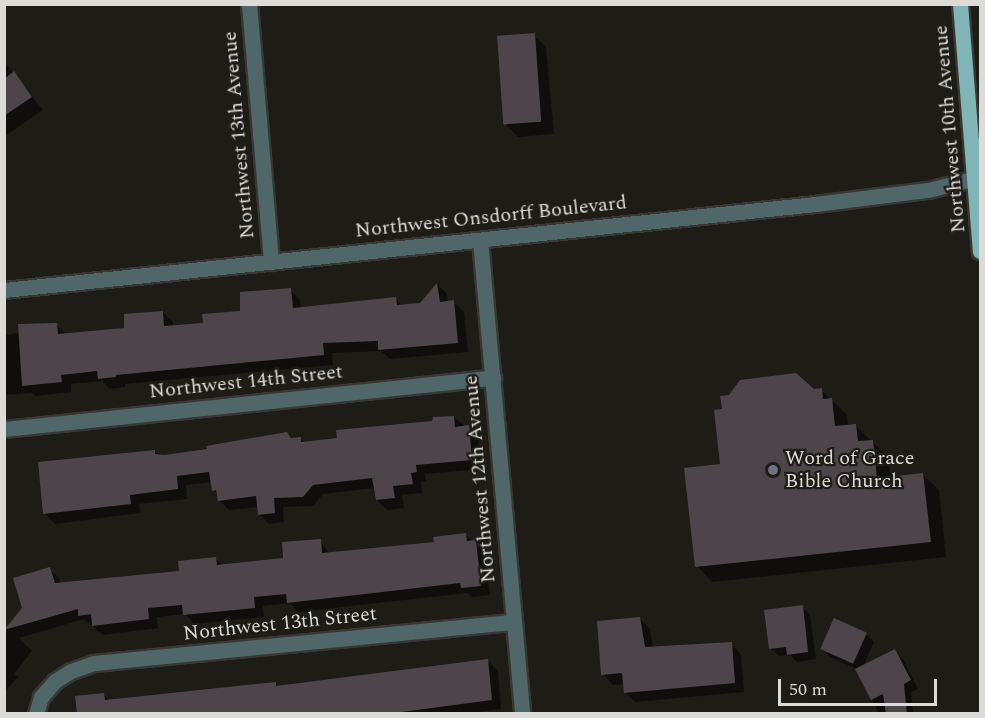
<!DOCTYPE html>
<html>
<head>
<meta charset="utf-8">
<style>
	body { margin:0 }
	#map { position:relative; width:985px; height:718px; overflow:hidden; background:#1e1c17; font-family:Spectral,serif }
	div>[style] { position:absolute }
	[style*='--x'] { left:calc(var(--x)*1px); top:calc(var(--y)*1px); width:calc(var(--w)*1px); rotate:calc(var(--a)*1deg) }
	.shadow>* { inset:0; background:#0007 }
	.building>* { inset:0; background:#4c464b; transform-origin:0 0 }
	.roads { filter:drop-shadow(2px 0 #393732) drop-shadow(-2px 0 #393732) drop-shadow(0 2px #393732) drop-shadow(0 -2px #393732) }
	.minor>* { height:15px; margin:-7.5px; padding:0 7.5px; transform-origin:7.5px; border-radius:7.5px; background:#4f6769 }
	.major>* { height:15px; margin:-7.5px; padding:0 7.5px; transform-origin:7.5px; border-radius:7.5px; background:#81b4b7 }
	.dots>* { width:16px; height:16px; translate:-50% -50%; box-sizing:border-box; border:3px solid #1e1c17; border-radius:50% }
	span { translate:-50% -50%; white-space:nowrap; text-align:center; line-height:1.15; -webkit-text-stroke:4.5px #1e1c17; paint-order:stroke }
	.street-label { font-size:20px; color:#dddbd8 }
	.poi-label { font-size:20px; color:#dddbd8 }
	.left { translate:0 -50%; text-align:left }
	.frame { position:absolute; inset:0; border:6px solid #dddbd8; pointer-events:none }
	.scale { position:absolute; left:778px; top:679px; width:159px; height:27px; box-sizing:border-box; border:3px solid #dddbd8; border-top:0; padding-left:8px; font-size:18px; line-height:21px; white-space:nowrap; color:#dddbd8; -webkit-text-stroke:4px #1e1c17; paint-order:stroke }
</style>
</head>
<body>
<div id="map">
	<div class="shadow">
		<i style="clip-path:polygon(534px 35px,546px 47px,554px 134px,518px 137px,506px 125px)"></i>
		<i style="clip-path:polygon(4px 61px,43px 110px,5px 136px,4px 135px)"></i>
		<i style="clip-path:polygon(438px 285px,447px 294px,448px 303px,454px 302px,464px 312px,468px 352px,390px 359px,381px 351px,332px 353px,333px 365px,125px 384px,125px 387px,110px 389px,102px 381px,71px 384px,71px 392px,36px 396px,32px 393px,4px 395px,4px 336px,56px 324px,67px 335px,125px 329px,163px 312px,173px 322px,173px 327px,205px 324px,241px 312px,290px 290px,300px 300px,301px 309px,395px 299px,403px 306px,421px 305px)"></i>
		<i style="clip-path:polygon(821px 390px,847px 415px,848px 426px,856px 426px,888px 457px,891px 478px,923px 475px,939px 490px,946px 557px,712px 582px,697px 566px,722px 465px,814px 391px)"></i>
		<i style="clip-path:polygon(454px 417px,478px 437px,481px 469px,425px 474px,426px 481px,421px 482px,422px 493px,402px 495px,404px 508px,387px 510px,377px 500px,375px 488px,323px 494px,313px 506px,283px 507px,284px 522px,269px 524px,259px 514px,258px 507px,229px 510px,219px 500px,212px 482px,186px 485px,187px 499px,139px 504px,140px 513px,55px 524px,45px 514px,154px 452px,165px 456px,208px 451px,287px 433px,293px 439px,300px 438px,305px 443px,338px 439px)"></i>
		<i style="clip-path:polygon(466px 535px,485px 551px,490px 595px,472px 597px,467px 593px,298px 612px,290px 603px,263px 606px,264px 617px,194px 624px,185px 614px,157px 617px,158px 628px,103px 635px,84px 619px,19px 638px,32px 651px,14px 674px,18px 677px,5px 691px,4px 630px,23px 609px,49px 569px,59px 578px,61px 584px,181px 572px,216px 559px,223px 566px,285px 560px,320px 541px,330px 554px,435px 543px)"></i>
		<i style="clip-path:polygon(802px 607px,810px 615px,816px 659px,797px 662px,790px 655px,779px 656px,770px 648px)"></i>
		<i style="clip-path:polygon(640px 619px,650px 629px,653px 648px,731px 644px,741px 654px,744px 692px,635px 702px,625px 692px,625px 684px,613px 685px,603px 674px)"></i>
		<i style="clip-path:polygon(866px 634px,874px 642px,863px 667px,895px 651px,903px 659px,918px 689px,911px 692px,913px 714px,879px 714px,857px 669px,830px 657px,822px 649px)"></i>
		<i style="clip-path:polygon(488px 661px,498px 671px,501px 709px,465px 714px,78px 714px,104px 695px,110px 701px,275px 684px,279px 687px)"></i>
	</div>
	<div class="building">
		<i style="left:535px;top:33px;width:89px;height:38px;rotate:86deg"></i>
		<i style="clip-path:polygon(14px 71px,32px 97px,4px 116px,4px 79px)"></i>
		<i style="clip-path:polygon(437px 283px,440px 302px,454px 300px,458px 343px,378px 350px,378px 341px,323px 343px,324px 355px,116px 375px,116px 377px,98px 379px,97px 371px,61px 375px,62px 382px,22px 386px,18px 324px,57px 323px,58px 334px,124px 328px,124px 314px,163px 311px,164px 326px,203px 323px,202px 314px,240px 311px,240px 292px,291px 288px,293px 308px,396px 297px,397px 305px,420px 303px)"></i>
		<i style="clip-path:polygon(796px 373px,814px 389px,822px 388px,823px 399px,832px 398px,835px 426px,856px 424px,858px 441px,873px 440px,877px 478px,923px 473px,931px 542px,695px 567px,684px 468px,720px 464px,714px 410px,722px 409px,720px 396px,729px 395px,740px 380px)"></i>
		<i style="clip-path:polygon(454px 416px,455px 427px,469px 425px,472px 460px,416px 465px,417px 472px,411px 473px,413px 484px,393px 486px,395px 498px,376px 500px,372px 478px,313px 485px,303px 497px,274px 498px,275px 513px,258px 515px,256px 496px,218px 501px,216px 490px,212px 491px,209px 472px,177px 476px,178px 489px,130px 495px,131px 504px,43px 514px,38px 462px,155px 450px,155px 454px,165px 455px,207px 449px,206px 446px,287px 432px,291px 438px,301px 437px,301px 442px,337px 438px,336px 430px,432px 421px,433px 417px)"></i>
		<i style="clip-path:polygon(466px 533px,467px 541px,476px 540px,481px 586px,461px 588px,460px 583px,287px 603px,286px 594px,254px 597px,255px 608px,183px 615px,182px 605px,148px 608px,149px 619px,92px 626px,91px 614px,78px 616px,78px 609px,4px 630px,22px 608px,13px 578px,50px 567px,55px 583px,179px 571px,178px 561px,216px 557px,217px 565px,283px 558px,282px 542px,321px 539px,322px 553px,434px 542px,433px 537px)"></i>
		<i style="clip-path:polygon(803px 605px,808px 652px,787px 655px,786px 647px,769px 649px,764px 610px)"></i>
		<i style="clip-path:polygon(640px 617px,645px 647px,732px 642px,735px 683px,624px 693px,622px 673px,601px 675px,597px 621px)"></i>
		<i style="left:834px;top:618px;width:36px;height:34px;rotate:24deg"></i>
		<i style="clip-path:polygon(895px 649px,911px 680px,904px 684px,907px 714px,886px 714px,883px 694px,871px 700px,855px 669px)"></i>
		<i style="clip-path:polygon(488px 659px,492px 700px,386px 714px,77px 714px,75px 696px,104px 693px,105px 700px,276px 682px,276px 686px)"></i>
	</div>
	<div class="roads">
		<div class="minor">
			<i style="--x:249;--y:4;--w:259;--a:85.1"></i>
			<i style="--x:480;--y:240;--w:476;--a:84.9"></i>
			<i style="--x:4;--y:290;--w:816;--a:-6.05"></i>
			<i style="--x:815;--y:204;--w:114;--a:-7.1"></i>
			<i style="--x:928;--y:190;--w:54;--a:-14"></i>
			<i style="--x:4;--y:429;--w:492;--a:-6"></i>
			<i style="--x:36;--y:714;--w:18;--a:-74"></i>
			<i style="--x:41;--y:697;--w:21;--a:-49"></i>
			<i style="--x:55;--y:681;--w:19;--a:-32"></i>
			<i style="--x:71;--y:671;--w:24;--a:-19"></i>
			<i style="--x:94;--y:663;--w:422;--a:-5.6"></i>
		</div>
		<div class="major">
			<i style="--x:960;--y:4;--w:248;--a:85.4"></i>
		</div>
	</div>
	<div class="dots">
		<i style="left:773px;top:470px;background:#6b7280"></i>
	</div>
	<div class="street-label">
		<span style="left:950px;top:129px;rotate:-95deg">Northwest 10th Avenue</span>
		<span style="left:239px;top:135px;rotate:-95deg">Northwest 13th Avenue</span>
		<span style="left:491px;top:217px;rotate:-6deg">Northwest Onsdorff Boulevard</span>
		<span style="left:246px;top:382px;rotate:-6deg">Northwest 14th Street</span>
		<span style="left:480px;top:479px;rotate:-95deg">Northwest 12th Avenue</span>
		<span style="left:280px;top:624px;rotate:-6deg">Northwest 13th Street</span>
	</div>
	<div class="poi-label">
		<span class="left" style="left:785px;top:470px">Word of Grace<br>Bible Church</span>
	</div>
	<div class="frame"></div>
	<div class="scale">50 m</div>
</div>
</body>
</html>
